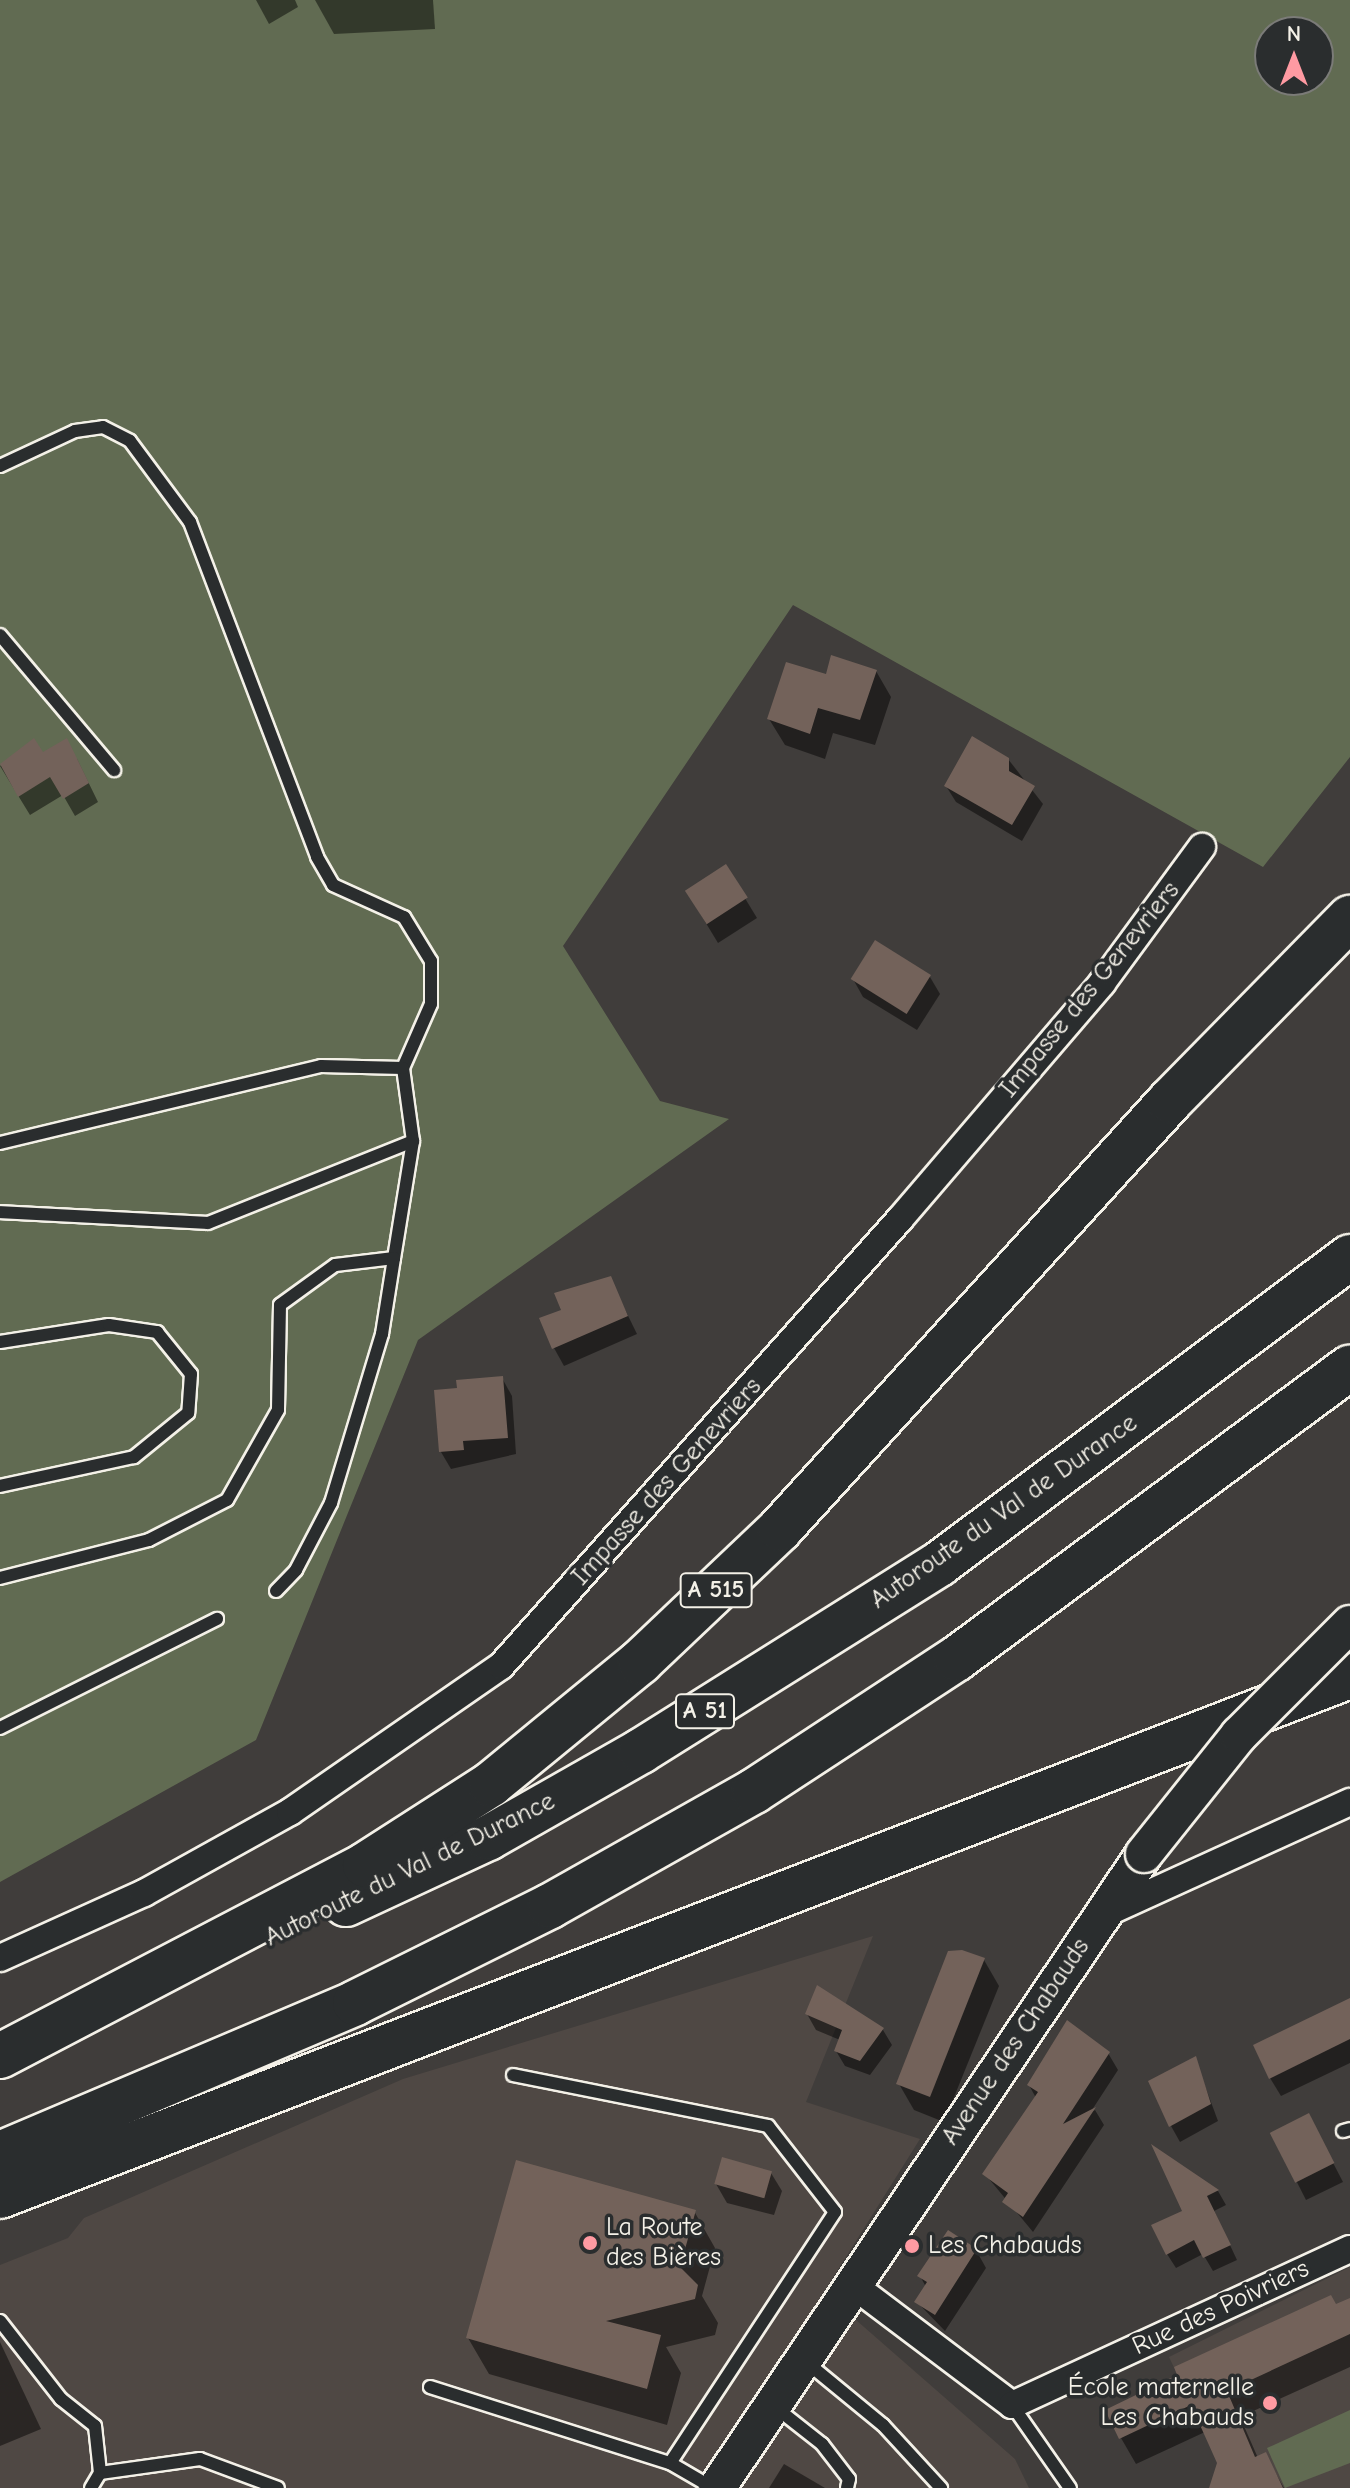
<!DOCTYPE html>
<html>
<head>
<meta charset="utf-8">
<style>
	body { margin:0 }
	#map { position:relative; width:1350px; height:2488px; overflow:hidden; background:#403d3b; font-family:"Comic Neue",sans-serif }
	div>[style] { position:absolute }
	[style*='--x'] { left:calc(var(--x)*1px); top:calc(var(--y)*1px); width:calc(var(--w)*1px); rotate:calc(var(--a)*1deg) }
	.built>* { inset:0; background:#4f4844 }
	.green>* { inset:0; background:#616b52 }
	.shadow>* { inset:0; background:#0007 }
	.building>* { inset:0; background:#73625a; transform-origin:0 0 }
	.roads { filter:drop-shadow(2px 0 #f4f1e8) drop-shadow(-2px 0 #f4f1e8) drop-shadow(0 2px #f4f1e8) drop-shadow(0 -2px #f4f1e8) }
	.service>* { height:12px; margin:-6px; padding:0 6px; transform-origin:6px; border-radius:6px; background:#2a2d2e }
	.minor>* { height:26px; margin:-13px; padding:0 13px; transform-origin:13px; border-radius:13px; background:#2a2d2e }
	.secondary>* { height:36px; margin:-18px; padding:0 18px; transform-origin:18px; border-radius:18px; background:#2a2d2e }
	.motorway>* { height:44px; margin:-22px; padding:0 22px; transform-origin:22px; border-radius:22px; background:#2a2d2e }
	.bridges { filter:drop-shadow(2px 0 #f4f1e8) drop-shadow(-2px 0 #f4f1e8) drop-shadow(0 2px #f4f1e8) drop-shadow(0 -2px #f4f1e8) }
	.secondary-bridge>* { height:36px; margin:-18px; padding:0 18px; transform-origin:18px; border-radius:18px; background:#2a2d2e }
	.dots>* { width:22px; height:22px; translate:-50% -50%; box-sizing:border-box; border:4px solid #2a2d2e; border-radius:50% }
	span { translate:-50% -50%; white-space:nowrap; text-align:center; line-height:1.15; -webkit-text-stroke:7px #2a2d2e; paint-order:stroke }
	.shield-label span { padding:2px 6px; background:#2a2d2e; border:2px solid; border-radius:6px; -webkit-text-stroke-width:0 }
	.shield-label { font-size:24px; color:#f4f1e8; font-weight:700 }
	.street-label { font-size:26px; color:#f4f1e8 }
	.poi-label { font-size:26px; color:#f4f1e8 }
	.left { translate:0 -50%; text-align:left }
	.right { translate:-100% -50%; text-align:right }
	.north { position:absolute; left:1254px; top:16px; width:80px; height:80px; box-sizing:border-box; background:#2a2d2e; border:2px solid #7b7b78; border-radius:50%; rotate:0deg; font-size:22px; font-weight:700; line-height:32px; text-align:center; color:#f4f1e8 }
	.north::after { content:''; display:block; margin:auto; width:28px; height:36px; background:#ff9aa2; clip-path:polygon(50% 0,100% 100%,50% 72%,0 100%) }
</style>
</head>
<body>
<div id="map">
	<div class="built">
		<i style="clip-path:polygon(873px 1936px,806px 2102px,920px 2139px,824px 2292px,1015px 2459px,1029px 2488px,0 2488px,0 2265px,68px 2238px,84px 2218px,403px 2079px)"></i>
		<i style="clip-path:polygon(1350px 2267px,1350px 2488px,1209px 2488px,1223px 2449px,1214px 2452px,1169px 2357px)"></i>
	</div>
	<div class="green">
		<i style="clip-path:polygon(evenodd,0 0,1350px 0,1350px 757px,1263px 867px,793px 605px,563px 946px,660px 1101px,729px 1119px,418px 1340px,256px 1740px,0 1882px,0 0,1270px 32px,1318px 32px,1318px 80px,1270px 80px,1270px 32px)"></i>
		<i style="clip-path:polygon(1350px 2410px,1350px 2463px,1285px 2488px,1267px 2448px)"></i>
	</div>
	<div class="shadow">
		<i style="clip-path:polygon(256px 0,295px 0,298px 7px,269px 24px)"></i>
		<i style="clip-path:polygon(315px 0,433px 0,435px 29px,334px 34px)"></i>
		<i style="clip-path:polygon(876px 671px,891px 697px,875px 745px,833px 733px,825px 759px,785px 745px,769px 719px,827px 677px)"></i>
		<i style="clip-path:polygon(33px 741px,43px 755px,77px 759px,98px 802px,75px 816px,63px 795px,30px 815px,0 766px)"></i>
		<i style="clip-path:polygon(1008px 759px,1043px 804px,1022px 841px,956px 802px,946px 786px)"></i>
		<i style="clip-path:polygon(726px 867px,757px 918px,718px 943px,698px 910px)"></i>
		<i style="clip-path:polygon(930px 977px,940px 994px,917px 1030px,863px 997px,853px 979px)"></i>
		<i style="clip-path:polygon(610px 1279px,637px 1334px,564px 1366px,554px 1348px,564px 1311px)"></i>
		<i style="clip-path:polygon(502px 1378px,512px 1396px,516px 1454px,451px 1469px,441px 1452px,459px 1390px)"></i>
		<i style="clip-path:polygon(984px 1960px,999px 1986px,944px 2122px,914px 2110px,899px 2084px)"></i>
		<i style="clip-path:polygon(818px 1988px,883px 2030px,892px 2045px,870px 2075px,845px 2066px,836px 2051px,840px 2040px,816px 2030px,807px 2014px)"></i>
		<i style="clip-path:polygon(1350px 2003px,1350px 2063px,1281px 2096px,1270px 2078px)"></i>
		<i style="clip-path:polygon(1108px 2053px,1118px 2070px,1090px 2113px,1095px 2110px,1104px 2125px,1033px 2232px,985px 2174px,1036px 2098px,1029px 2085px)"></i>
		<i style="clip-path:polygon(1195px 2059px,1218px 2121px,1180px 2142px,1171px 2126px)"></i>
		<i style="clip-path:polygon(1272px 2133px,1318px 2134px,1343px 2182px,1306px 2200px)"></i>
		<i style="clip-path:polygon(1156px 2150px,1218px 2191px,1226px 2205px,1214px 2211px,1237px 2260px,1213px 2271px,1203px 2254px,1176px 2268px,1167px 2254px,1184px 2212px)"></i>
		<i style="clip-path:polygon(771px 2173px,782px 2191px,774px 2215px,727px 2203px,716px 2184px)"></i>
		<i style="clip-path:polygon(694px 2211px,715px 2248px,702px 2296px,718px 2323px,715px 2335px,666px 2347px,681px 2373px,667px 2425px,489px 2374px,468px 2338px)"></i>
		<i style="clip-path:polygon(976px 2250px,986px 2268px,945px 2331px,917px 2302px,926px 2287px,920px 2276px)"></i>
		<i style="clip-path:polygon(1350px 2300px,1350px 2367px,1240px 2417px,1258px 2458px,1265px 2455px,1284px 2488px,1209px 2488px,1220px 2463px,1205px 2432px,1136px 2464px,1121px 2438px)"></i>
		<i style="clip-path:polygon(0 2342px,41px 2429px,0 2446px)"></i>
		<i style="clip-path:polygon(784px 2464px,825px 2488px,769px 2488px)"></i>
	</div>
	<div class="building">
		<i style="clip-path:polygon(831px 655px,877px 670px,860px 720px,818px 708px,810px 734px,767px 719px,786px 662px,826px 674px)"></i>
		<i style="clip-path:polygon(972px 736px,1009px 758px,1009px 771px,1035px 786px,1012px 825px,944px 786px)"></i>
		<i style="clip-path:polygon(34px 738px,43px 752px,67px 738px,89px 783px,63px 799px,50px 777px,18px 797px,0 764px)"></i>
		<i style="left:726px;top:864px;width:40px;height:49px;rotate:57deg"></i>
		<i style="left:875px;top:940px;width:66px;height:46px;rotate:32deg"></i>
		<i style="clip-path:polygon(611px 1276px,628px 1316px,552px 1349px,539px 1318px,561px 1310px,554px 1293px)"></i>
		<i style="clip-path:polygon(503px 1376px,508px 1438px,463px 1441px,464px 1450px,439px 1452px,434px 1390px,457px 1388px,456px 1380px)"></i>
		<i style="clip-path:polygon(962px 1950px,985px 1958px,930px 2097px,896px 2084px,948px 1951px)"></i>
		<i style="clip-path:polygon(817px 1985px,884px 2028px,860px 2061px,834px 2051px,842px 2030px,805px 2014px)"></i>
		<i style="clip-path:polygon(1350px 1998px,1350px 2039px,1269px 2079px,1253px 2045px)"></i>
		<i style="clip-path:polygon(1067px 2020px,1110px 2052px,1063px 2124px,1096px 2107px,1023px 2217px,1002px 2202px,1008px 2193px,982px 2174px,1038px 2092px,1027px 2085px)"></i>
		<i style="clip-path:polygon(1196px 2056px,1211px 2104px,1169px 2127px,1148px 2081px)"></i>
		<i style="left:1309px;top:2113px;width:56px;height:44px;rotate:63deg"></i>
		<i style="clip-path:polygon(1151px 2144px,1219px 2190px,1207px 2196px,1231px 2245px,1203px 2258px,1194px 2240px,1166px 2255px,1151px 2225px,1182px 2211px)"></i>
		<i style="left:722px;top:2157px;width:52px;height:28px;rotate:16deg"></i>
		<i style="clip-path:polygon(516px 2160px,696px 2210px,680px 2267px,698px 2285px,695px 2299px,606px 2321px,661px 2335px,647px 2389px,466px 2338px)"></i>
		<i style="clip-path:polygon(948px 2230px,977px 2249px,935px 2315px,914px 2302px,927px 2282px,917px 2276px)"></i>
		<i style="clip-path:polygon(1331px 2295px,1336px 2304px,1350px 2298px,1350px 2334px,1227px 2391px,1255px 2457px,1266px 2452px,1283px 2488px,1209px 2488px,1217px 2463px,1191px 2405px,1119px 2439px,1105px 2410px,1177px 2375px,1174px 2367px)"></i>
	</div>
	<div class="roads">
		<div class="service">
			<i style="--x:0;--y:466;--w:83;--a:-25"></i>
			<i style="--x:75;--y:431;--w:28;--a:-8"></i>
			<i style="--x:103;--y:427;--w:30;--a:27"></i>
			<i style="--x:130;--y:441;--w:101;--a:53.5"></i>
			<i style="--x:190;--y:522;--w:358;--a:69.2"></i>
			<i style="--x:317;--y:857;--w:32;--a:60"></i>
			<i style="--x:333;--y:885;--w:78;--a:24.3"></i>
			<i style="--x:404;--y:917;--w:52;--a:58.5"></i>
			<i style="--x:431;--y:961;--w:43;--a:90"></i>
			<i style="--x:431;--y:1004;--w:70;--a:113.6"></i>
			<i style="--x:403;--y:1068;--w:74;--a:82.2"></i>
			<i style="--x:413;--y:1141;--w:119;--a:99.2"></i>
			<i style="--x:394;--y:1258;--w:59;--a:173.2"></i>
			<i style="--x:335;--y:1265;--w:68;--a:144"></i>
			<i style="--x:280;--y:1305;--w:105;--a:91.1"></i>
			<i style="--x:278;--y:1410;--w:103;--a:119.5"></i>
			<i style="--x:227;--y:1500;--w:88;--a:152.9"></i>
			<i style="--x:149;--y:1540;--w:154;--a:165.7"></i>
			<i style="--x:0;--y:635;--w:177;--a:49.8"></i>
			<i style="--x:0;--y:1143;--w:330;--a:-13.5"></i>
			<i style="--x:321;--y:1066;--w:82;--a:1.4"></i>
			<i style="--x:0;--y:1212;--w:208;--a:3"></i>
			<i style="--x:208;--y:1223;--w:221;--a:-21.8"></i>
			<i style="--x:0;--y:1342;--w:110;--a:-8.9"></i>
			<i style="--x:109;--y:1325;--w:49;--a:8.3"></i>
			<i style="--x:157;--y:1332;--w:54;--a:51"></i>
			<i style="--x:191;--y:1374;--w:39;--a:94"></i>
			<i style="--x:188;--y:1413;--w:70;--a:140.8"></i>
			<i style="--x:134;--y:1457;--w:137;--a:167.8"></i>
			<i style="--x:276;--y:1591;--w:29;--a:-46"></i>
			<i style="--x:296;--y:1570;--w:76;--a:-62.4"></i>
			<i style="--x:331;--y:1503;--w:177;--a:-73.2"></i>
			<i style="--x:382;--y:1334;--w:77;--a:-81"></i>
			<i style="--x:0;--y:1728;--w:243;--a:-26.7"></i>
			<i style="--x:513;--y:2075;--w:260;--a:11.3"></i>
			<i style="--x:768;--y:2126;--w:109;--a:52.1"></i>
			<i style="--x:835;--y:2212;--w:300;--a:123.3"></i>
			<i style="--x:1343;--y:2131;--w:7;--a:-16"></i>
			<i style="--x:0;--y:2321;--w:99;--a:52"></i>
			<i style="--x:61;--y:2399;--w:43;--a:38.5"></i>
			<i style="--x:95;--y:2426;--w:47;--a:83.9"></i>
			<i style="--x:805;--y:2361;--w:101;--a:39.4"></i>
			<i style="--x:883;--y:2425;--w:86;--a:47.4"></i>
			<i style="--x:430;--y:2387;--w:252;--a:17.6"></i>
			<i style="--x:670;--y:2463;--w:50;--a:30.2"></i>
			<i style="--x:1012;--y:2405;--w:101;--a:55.1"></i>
			<i style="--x:775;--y:2407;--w:60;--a:38.2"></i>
			<i style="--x:822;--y:2444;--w:44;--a:52.4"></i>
			<i style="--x:849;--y:2479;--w:9;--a:103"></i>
			<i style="--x:91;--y:2488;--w:17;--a:-59"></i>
			<i style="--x:100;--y:2473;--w:101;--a:-8"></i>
			<i style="--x:200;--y:2459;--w:83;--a:20.4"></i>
		</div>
		<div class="minor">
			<i style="--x:1102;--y:1915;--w:273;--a:-24.5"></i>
			<i style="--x:0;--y:1958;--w:158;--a:-24.3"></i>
			<i style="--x:144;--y:1893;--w:167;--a:-29"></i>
			<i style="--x:290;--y:1812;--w:257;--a:-34.7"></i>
			<i style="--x:501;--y:1666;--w:599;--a:-48.25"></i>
			<i style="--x:900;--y:1219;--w:311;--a:-49.4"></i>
			<i style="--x:1102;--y:983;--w:169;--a:-53.7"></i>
			<i style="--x:853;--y:2285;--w:199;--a:37"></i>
			<i style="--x:1012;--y:2405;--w:372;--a:-24.8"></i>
		</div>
		<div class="secondary">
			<i style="--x:717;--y:2488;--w:764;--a:-56.04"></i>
		</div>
		<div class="motorway">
			<i style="--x:346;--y:1904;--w:157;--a:-24.9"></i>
			<i style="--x:488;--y:1838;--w:176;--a:-29.6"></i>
			<i style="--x:641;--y:1751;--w:352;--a:-32.1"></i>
			<i style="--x:939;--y:1564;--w:513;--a:-36.76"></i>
			<i style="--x:0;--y:2056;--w:412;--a:-27.6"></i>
			<i style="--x:365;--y:1865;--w:150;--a:-32.7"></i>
			<i style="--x:491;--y:1784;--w:193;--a:-39.3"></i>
			<i style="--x:640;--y:1662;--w:193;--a:-43.5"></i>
			<i style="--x:780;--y:1529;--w:579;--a:-47.66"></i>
			<i style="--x:1170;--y:1101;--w:257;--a:-45.5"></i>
			<i style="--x:0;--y:2154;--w:386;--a:-23"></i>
			<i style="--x:355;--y:2003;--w:218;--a:-26.4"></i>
			<i style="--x:550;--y:1906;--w:234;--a:-29.4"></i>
			<i style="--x:754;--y:1791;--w:241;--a:-33.2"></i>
			<i style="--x:956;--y:1659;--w:490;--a:-36.5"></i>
			<i style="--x:0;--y:2196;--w:1447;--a:-21.07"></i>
		</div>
	</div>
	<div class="bridges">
		<div class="secondary-bridge">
			<i style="--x:1144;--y:1854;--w:152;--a:-51.4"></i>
			<i style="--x:1239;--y:1735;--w:157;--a:-45"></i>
		</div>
	</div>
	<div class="dots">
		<i style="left:590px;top:2243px;background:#ff9aa2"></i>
		<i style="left:912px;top:2246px;background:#ff9aa2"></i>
		<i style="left:1270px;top:2403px;background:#ff9aa2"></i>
	</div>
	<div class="shield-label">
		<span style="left:716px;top:1590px">A 515</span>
		<span style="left:705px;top:1711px">A 51</span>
	</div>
	<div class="street-label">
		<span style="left:1090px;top:990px;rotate:-51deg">Impasse des Genevriers</span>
		<span style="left:667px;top:1482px;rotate:-48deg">Impasse des Genevriers</span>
		<span style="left:1004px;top:1512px;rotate:-35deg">Autoroute du Val de Durance</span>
		<span style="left:410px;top:1870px;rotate:-26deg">Autoroute du Val de Durance</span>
		<span style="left:1016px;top:2042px;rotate:-56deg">Avenue des Chabauds</span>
		<span style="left:1221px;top:2308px;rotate:-25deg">Rue des Poivriers</span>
	</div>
	<div class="poi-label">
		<span class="left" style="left:606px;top:2243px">La Route<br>des Bières</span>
		<span class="left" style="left:928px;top:2246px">Les Chabauds</span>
		<span class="right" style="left:1254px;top:2403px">École maternelle<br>Les Chabauds</span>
	</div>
	<div class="north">N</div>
</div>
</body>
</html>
